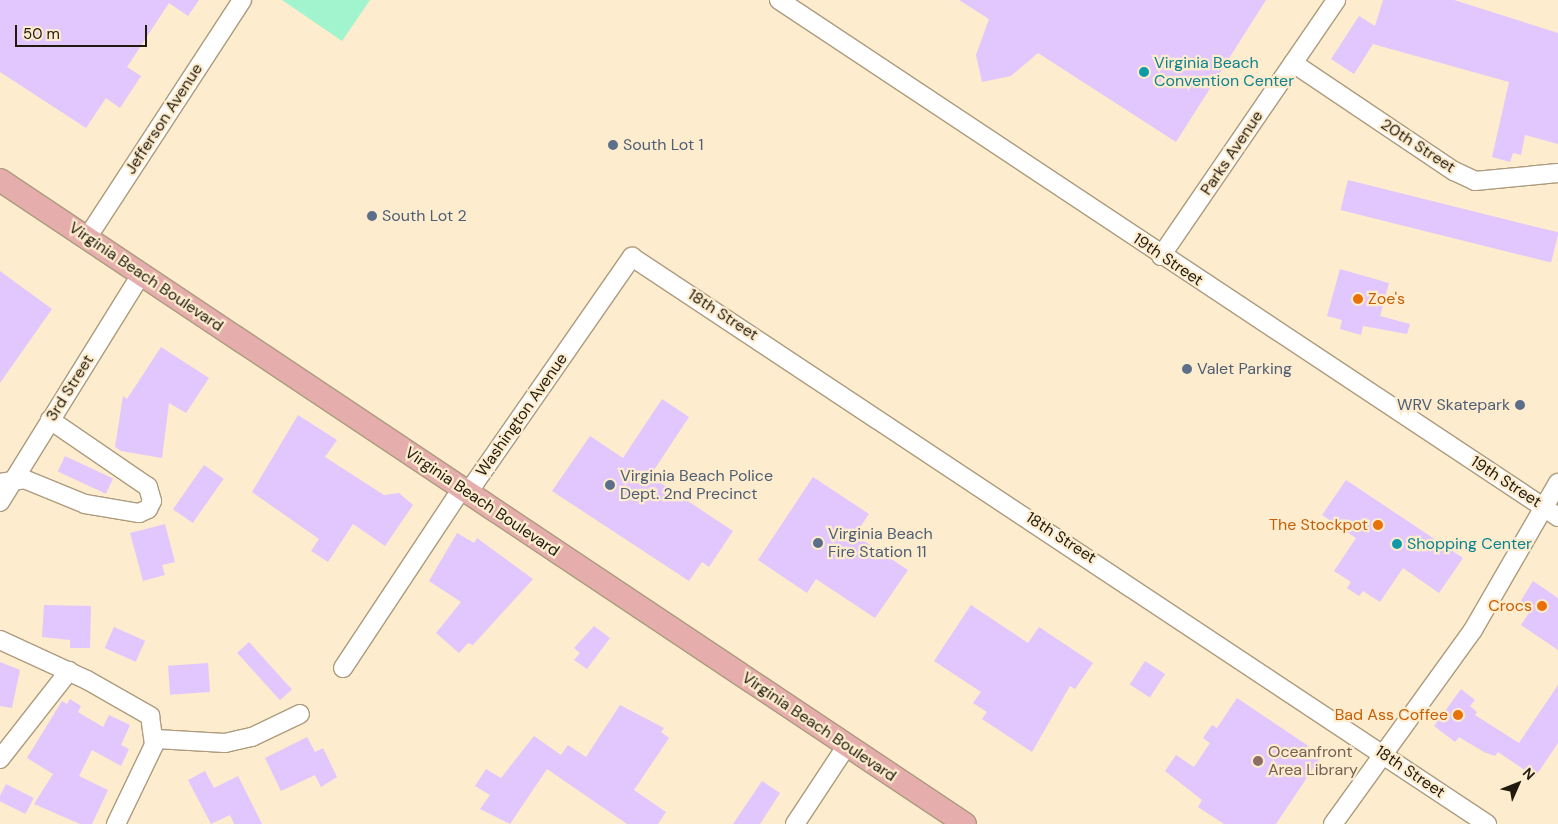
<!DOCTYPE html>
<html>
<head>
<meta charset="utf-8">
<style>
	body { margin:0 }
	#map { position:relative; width:1558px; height:824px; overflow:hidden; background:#fdeccd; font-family:"DM Sans",sans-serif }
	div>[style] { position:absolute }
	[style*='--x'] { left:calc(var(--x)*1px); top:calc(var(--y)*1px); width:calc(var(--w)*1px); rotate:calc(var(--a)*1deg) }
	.green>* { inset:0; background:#a2f4cf }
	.building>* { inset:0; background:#e2c6fe; transform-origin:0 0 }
	.roads { filter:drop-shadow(1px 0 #ac9b7e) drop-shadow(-1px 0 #ac9b7e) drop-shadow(0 1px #ac9b7e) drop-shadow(0 -1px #ac9b7e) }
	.minor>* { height:18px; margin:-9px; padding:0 9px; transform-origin:9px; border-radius:9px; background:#fff }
	.major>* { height:22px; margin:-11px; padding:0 11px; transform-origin:11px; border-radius:11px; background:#e6adad }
	.dots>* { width:14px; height:14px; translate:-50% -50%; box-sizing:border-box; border:2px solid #fdeccd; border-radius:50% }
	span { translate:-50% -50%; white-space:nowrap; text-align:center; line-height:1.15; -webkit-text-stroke:4.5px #fdeccd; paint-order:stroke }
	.culture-label { font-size:16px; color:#0d838f }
	.left { translate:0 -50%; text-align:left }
	.street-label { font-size:16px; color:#201a0f }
	.service-label { font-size:16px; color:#4e5e75 }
	.right { translate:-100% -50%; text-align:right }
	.food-label { font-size:16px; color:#c56008 }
	.education-label { font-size:16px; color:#785e54 }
	.north { position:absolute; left:1493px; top:759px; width:50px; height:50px; -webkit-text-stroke:4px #fdeccd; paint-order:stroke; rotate:46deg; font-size:14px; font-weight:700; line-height:20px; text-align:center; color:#201a0f }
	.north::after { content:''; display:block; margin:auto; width:18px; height:22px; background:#201a0f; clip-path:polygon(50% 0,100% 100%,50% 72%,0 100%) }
	.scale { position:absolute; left:15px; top:25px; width:132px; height:22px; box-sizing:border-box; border:2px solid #201a0f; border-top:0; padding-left:6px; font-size:15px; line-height:18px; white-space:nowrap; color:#201a0f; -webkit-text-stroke:4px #fdeccd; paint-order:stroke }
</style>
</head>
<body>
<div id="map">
	<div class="green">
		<i style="clip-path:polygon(282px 0,370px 0,342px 41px)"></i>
	</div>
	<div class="building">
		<i style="clip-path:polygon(0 0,199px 0,188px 16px,169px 3px,127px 67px,141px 76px,120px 108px,106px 98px,86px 128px,0 72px)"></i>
		<i style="clip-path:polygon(959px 0,1266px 0,1176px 142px,1038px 53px,1011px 76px,982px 82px,976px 55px,989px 19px)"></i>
		<i style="clip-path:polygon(1383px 0,1454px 0,1558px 33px,1558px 144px,1525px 135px,1521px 155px,1513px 153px,1510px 162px,1492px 157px,1509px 82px,1373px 44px,1354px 74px,1331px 59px,1359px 16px,1375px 26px)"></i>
		<i style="left:1348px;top:180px;width:217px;height:31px;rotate:14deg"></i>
		<i style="clip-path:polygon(1340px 269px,1389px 283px,1380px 316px,1410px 324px,1407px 334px,1363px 326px,1361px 335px,1340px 329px,1342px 320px,1327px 316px)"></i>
		<i style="clip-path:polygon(0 271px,52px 309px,0 383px)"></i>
		<i style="clip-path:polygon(161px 347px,209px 378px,186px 413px,169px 403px,162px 458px,121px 451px,115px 447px,123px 396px,127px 399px)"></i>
		<i style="clip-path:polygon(662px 399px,689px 417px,650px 476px,733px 531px,709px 567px,702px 562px,689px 581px,552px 491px,590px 436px,623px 458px)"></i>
		<i style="clip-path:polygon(298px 415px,337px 440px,325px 457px,384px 495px,399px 493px,413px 505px,385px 546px,353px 524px,328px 562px,311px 551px,319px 539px,252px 492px)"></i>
		<i style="left:65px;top:456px;width:53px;height:17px;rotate:25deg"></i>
		<i style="left:204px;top:465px;width:24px;height:54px;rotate:35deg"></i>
		<i style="clip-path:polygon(813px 477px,869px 514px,855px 535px,908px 570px,875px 618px,816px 579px,807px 593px,758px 560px)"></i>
		<i style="clip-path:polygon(1346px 480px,1463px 558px,1439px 593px,1403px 568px,1380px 602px,1363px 591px,1359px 596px,1347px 588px,1351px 582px,1334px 571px,1356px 538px,1322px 515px)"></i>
		<i style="clip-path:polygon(165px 524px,175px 562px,162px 565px,165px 575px,143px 581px,130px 533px)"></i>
		<i style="clip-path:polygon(457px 533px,474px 543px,477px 538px,533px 579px,473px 645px,468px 643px,459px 653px,436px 633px,461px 602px,429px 581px)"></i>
		<i style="clip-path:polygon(1533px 581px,1558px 598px,1558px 650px,1521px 625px,1531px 610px,1520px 602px)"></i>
		<i style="clip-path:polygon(44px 605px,91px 606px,90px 648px,70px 648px,70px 640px,42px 637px)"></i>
		<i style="clip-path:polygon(971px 605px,1028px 643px,1039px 627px,1093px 663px,1075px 689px,1070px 686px,1032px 752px,982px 719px,987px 712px,973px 703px,981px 692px,934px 661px)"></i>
		<i style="clip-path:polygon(594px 626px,610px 638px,587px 669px,574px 660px,580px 653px,574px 648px)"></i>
		<i style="left:114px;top:627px;width:34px;height:23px;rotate:24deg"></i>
		<i style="left:249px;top:642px;width:64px;height:16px;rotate:48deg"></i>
		<i style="left:1145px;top:661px;width:24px;height:28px;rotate:33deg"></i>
		<i style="clip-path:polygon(0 662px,20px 670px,12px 708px,0 706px)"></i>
		<i style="left:208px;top:663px;width:29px;height:40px;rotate:86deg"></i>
		<i style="clip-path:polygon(1558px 685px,1558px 743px,1535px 777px,1498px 752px,1495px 756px,1484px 752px,1459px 737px,1455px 742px,1434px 726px,1461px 689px,1475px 700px,1470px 706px,1477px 712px,1475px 715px,1519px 743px)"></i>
		<i style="clip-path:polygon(1237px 698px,1322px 755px,1276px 824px,1224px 824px,1198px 807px,1202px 800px,1165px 771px,1176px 755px,1194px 767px,1210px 743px,1203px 738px,1212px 725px,1217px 728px)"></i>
		<i style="clip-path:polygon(70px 699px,81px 706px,78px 712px,103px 727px,109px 715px,130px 725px,121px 745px,129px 749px,121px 766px,92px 750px,79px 776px,108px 790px,92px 824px,80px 824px,34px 804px,53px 774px,27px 758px,62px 701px,67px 704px)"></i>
		<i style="clip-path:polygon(620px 705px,664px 728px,661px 732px,669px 738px,634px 790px,666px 812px,658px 824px,627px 824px,547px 769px,510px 824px,480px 809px,490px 795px,475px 786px,486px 769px,501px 778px,534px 736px,561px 755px,568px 745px,586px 757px)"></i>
		<i style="clip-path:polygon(307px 737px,315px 752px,323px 748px,337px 777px,321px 787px,315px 775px,281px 791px,265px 758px)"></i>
		<i style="clip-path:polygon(205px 771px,214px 788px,238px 776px,262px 824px,234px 824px,230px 815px,211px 824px,188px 780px)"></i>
		<i style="clip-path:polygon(762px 781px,780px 793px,760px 824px,733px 824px)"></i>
		<i style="left:6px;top:784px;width:31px;height:18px;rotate:27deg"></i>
	</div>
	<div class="roads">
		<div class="minor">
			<i style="--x:779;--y:0;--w:935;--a:33.57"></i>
			<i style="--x:1293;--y:63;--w:194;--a:33.9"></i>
			<i style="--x:1454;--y:171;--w:23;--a:25"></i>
			<i style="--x:1475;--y:181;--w:83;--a:-5.5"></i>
			<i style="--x:87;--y:238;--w:284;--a:-56.9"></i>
			<i style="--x:1161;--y:256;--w:310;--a:-55.6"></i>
			<i style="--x:0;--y:483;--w:24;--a:-9"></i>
			<i style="--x:24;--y:479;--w:66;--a:22.3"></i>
			<i style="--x:85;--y:504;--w:55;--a:9.5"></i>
			<i style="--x:139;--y:513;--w:10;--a:-24"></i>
			<i style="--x:148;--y:509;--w:9;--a:-63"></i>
			<i style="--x:152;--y:501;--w:15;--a:-106"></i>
			<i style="--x:148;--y:487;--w:119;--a:-145.6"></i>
			<i style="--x:0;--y:502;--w:267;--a:-58.2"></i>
			<i style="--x:0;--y:640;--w:96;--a:24.7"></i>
			<i style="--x:87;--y:680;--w:73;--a:29.7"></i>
			<i style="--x:150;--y:716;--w:29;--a:82"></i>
			<i style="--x:154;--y:745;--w:88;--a:115.7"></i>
			<i style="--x:343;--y:668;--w:206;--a:-56.5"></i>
			<i style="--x:457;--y:496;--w:21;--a:-35"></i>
			<i style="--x:474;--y:484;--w:277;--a:-55.2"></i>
			<i style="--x:632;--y:257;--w:1026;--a:33.55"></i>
			<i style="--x:156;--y:739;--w:69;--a:3.3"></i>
			<i style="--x:225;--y:743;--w:28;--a:-13"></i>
			<i style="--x:252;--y:737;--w:53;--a:-25.6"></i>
			<i style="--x:0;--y:759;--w:112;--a:-51.9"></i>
			<i style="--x:795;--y:824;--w:95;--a:-56.6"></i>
			<i style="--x:1333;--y:824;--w:239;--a:-54.2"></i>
			<i style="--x:1473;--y:630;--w:170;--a:-60"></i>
		</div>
		<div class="major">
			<i style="--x:0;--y:180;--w:1160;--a:33.72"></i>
		</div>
	</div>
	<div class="dots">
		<i style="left:1144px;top:72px;background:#0f9aa8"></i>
		<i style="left:613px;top:145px;background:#5c6f8a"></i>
		<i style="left:372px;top:216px;background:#5c6f8a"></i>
		<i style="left:1358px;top:299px;background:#e8710a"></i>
		<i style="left:1187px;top:369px;background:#5c6f8a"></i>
		<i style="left:1520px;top:405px;background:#5c6f8a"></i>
		<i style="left:610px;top:485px;background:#5c6f8a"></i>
		<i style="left:1378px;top:525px;background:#e8710a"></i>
		<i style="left:818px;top:543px;background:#5c6f8a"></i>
		<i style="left:1397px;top:544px;background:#0f9aa8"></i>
		<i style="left:1542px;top:606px;background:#e8710a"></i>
		<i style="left:1458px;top:715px;background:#e8710a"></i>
		<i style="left:1258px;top:761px;background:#8d6e63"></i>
	</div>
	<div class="culture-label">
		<span class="left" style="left:1154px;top:72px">Virginia Beach<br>Convention Center</span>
		<span class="left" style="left:1407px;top:544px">Shopping Center</span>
	</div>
	<div class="street-label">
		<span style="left:164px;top:119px;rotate:-57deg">Jefferson Avenue</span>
		<span style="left:1418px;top:146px;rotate:33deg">20th Street</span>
		<span style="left:1232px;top:153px;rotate:-56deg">Parks Avenue</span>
		<span style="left:1168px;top:260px;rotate:34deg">19th Street</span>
		<span style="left:146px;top:277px;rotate:34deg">Virginia Beach Boulevard</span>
		<span style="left:723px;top:315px;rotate:33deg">18th Street</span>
		<span style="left:70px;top:388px;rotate:-58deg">3rd Street</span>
		<span style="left:522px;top:415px;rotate:-55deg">Washington Avenue</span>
		<span style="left:1506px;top:482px;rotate:33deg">19th Street</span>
		<span style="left:482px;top:502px;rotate:34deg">Virginia Beach Boulevard</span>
		<span style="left:1061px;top:538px;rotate:33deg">18th Street</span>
		<span style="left:819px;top:727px;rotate:34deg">Virginia Beach Boulevard</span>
		<span style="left:1410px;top:772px;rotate:34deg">18th Street</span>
	</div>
	<div class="service-label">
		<span class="left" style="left:623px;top:145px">South Lot 1</span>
		<span class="left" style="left:382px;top:216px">South Lot 2</span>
		<span class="left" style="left:1197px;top:369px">Valet Parking</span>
		<span class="right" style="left:1510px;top:405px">WRV Skatepark</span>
		<span class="left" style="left:620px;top:485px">Virginia Beach Police<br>Dept. 2nd Precinct</span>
		<span class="left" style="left:828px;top:543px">Virginia Beach<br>Fire Station 11</span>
	</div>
	<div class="food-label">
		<span class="left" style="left:1368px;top:299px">Zoe's</span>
		<span class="right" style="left:1368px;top:525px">The Stockpot</span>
		<span class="right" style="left:1532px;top:606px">Crocs</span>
		<span class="right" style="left:1448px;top:715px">Bad Ass Coffee</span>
	</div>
	<div class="education-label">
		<span class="left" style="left:1268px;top:761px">Oceanfront<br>Area Library</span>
	</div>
	<div class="north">N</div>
	<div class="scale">50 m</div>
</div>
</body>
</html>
